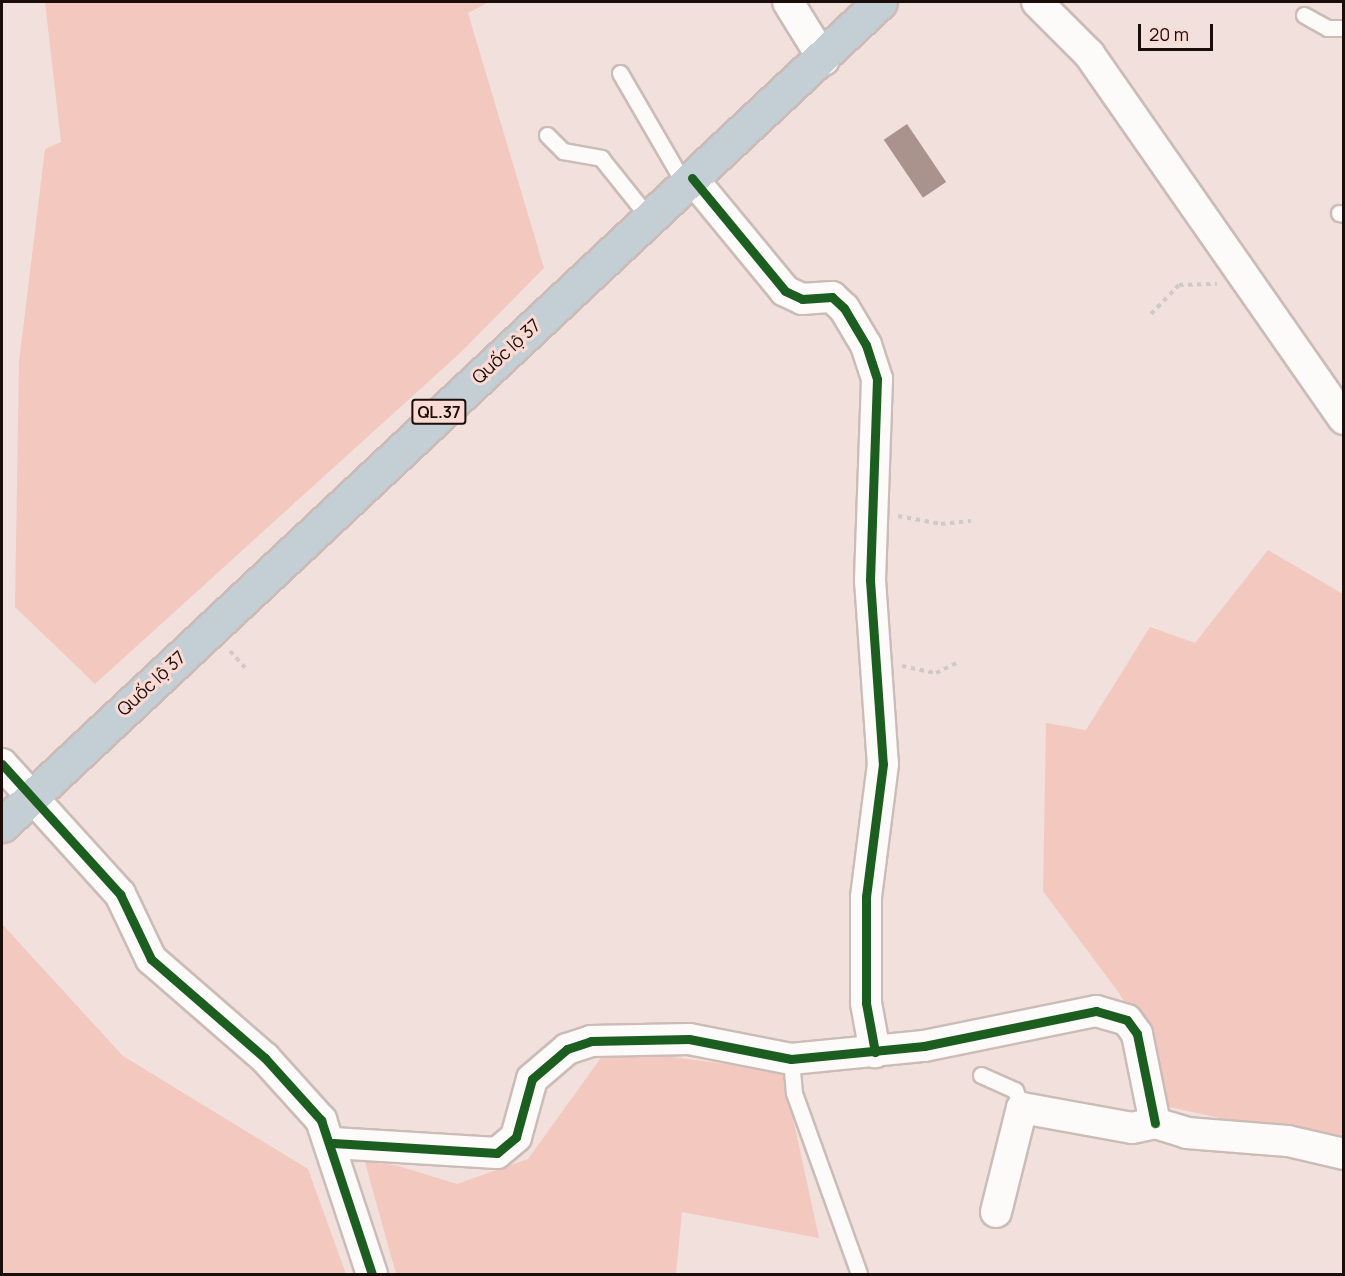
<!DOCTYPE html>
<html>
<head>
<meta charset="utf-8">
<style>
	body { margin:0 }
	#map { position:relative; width:1345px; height:1276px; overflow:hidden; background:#f1e0dc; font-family:Manrope,sans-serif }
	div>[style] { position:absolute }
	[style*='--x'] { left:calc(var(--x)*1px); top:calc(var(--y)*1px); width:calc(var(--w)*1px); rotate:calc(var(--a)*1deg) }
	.green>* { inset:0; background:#f3c8bf }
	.building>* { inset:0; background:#aa928d; transform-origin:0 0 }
	.path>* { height:4px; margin-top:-2px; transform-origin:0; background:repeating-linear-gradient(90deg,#cfcac8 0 4.5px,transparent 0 9px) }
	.roads { filter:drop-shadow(2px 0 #cbbcb8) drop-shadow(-2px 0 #cbbcb8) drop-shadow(0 2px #cbbcb8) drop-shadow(0 -2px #cbbcb8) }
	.lane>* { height:15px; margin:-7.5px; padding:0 7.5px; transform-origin:7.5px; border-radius:7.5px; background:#fdfafa }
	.street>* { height:30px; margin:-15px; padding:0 15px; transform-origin:15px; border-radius:15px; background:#fdfafa }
	.highway>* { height:33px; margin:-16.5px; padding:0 16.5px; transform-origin:16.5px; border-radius:16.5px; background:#c3cfd4 }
	.cycleway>* { height:9px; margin:-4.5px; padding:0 4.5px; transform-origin:4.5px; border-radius:4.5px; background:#1b5e20 }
	span { translate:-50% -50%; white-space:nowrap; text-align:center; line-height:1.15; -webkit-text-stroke:6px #fadad3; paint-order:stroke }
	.shield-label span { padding:2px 4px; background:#fadad3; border:2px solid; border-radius:4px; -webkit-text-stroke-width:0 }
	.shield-label { font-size:16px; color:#1a0d0a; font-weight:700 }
	.street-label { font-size:18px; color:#1a0d0a }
	.frame { position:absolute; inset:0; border:3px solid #1a0d0a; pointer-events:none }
	.scale { position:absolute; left:1138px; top:24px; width:75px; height:27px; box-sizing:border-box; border:3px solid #1a0d0a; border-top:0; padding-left:8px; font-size:18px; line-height:21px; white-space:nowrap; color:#1a0d0a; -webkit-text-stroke:4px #fadad3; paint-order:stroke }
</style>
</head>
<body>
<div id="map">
	<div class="green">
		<i style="clip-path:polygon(45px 2px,489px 2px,468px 13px,544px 268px,460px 353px,95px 684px,15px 607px,19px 362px,45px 149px,61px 142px)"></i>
		<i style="clip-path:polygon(1268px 550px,1343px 594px,1343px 1144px,1169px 1107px,1153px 1051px,1119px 993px,1043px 891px,1046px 723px,1086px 730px,1150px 627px,1195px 643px)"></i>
		<i style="clip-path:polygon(2px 924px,123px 1056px,308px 1169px,346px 1274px,2px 1274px)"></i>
		<i style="clip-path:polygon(608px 1048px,783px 1072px,819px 1238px,682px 1212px,676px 1274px,396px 1274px,365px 1162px,395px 1165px,457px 1184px,528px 1159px)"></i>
	</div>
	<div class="building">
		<i style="left:907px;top:124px;width:70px;height:28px;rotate:56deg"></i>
	</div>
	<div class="path">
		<i style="--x:1151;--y:314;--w:40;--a:-46"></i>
		<i style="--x:1179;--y:285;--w:38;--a:-2"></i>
		<i style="--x:898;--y:516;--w:44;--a:10.5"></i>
		<i style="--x:941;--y:524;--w:30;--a:-6"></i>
		<i style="--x:230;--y:651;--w:27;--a:48"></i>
		<i style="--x:902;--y:666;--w:35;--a:12"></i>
		<i style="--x:936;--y:673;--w:25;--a:-26"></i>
	</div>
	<div class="roads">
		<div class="lane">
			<i style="--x:1304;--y:15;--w:26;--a:29"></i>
			<i style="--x:1327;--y:28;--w:17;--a:0"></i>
			<i style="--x:620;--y:73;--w:129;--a:59.9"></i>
			<i style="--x:547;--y:135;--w:23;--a:45"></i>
			<i style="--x:563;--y:151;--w:39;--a:10"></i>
			<i style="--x:601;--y:158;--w:77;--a:51.3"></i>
			<i style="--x:1339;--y:213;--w:5;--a:11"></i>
			<i style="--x:791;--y:1059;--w:34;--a:85"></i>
			<i style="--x:794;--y:1093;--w:192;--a:70.2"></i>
			<i style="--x:981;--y:1075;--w:37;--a:24"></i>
			<i style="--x:1015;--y:1090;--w:19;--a:69"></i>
		</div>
		<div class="street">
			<i style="--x:788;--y:2;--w:68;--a:58.2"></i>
			<i style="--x:1037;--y:2;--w:74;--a:45"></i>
			<i style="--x:1089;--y:54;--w:445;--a:55.1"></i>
			<i style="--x:692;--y:178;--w:146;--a:50.5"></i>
			<i style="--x:785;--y:291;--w:19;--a:25"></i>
			<i style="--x:802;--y:299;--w:30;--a:-4"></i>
			<i style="--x:832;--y:297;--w:16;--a:43"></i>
			<i style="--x:844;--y:308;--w:43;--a:59.3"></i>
			<i style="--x:866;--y:345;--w:36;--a:72"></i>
			<i style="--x:877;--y:379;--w:201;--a:92"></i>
			<i style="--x:870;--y:580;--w:184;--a:86"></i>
			<i style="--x:883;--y:764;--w:134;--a:97.3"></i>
			<i style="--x:866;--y:897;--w:106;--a:90"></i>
			<i style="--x:866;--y:1003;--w:50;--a:79.6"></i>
			<i style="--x:2;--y:764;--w:176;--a:47.8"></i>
			<i style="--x:120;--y:894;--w:72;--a:64.5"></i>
			<i style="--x:151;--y:959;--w:151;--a:41"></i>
			<i style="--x:265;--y:1058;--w:84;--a:47.9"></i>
			<i style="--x:321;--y:1120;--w:162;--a:71.7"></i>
			<i style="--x:333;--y:1143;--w:164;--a:3.5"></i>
			<i style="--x:497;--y:1153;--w:25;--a:-40"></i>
			<i style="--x:516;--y:1137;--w:60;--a:-74.6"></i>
			<i style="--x:532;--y:1079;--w:46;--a:-40.6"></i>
			<i style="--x:567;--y:1049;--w:25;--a:-18"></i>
			<i style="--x:591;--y:1041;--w:98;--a:-1.2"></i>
			<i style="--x:689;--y:1039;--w:104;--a:11.1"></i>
			<i style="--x:791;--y:1059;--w:134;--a:-5.6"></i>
			<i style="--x:924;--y:1046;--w:176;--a:-11.5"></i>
			<i style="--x:1096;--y:1011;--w:32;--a:16"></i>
			<i style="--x:1127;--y:1020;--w:17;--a:54"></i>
			<i style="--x:1137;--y:1034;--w:91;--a:78.6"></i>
			<i style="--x:996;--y:1212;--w:107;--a:-76"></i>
			<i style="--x:1022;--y:1108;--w:112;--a:10.3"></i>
			<i style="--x:1132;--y:1128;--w:24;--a:-12"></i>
			<i style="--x:1155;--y:1123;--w:34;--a:17"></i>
			<i style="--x:1187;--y:1133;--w:101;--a:4.5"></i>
			<i style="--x:1288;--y:1141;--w:57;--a:13.1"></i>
		</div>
		<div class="highway">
			<i style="--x:2;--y:825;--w:1203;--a:-43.15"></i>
		</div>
	</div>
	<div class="cycleway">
		<i style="--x:692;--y:178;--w:146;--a:50.5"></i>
		<i style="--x:785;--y:291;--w:19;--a:25"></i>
		<i style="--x:802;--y:299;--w:30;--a:-4"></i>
		<i style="--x:832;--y:297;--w:16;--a:43"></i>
		<i style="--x:844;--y:308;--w:43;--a:59.3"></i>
		<i style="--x:866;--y:345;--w:36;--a:72"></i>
		<i style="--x:877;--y:379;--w:201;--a:92"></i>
		<i style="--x:870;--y:580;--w:184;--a:86"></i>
		<i style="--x:883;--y:764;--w:134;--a:97.3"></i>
		<i style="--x:866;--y:897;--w:106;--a:90"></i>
		<i style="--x:866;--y:1003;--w:50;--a:79.6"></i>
		<i style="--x:2;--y:764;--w:176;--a:47.8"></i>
		<i style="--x:120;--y:894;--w:72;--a:64.5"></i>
		<i style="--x:151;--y:959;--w:151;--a:41"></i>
		<i style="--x:265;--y:1058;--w:84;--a:47.9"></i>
		<i style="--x:321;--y:1120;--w:162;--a:71.7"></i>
		<i style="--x:333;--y:1143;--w:164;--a:3.5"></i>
		<i style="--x:497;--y:1153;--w:25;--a:-40"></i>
		<i style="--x:516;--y:1137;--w:60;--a:-74.6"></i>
		<i style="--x:532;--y:1079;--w:46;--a:-40.6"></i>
		<i style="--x:567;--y:1049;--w:25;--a:-18"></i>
		<i style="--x:591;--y:1041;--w:98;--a:-1.2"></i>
		<i style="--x:689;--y:1039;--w:104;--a:11.1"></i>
		<i style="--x:791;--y:1059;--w:134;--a:-5.6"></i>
		<i style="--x:924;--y:1046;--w:176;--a:-11.5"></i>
		<i style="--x:1096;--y:1011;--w:32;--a:16"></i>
		<i style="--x:1127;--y:1020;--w:17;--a:54"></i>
		<i style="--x:1137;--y:1034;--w:91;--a:78.6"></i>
	</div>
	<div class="shield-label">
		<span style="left:439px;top:412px">QL.37</span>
	</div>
	<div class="street-label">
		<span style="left:506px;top:351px;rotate:-43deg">Quốc lộ 37</span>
		<span style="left:151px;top:683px;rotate:-43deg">Quốc lộ 37</span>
	</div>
	<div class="frame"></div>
	<div class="scale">20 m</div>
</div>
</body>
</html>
